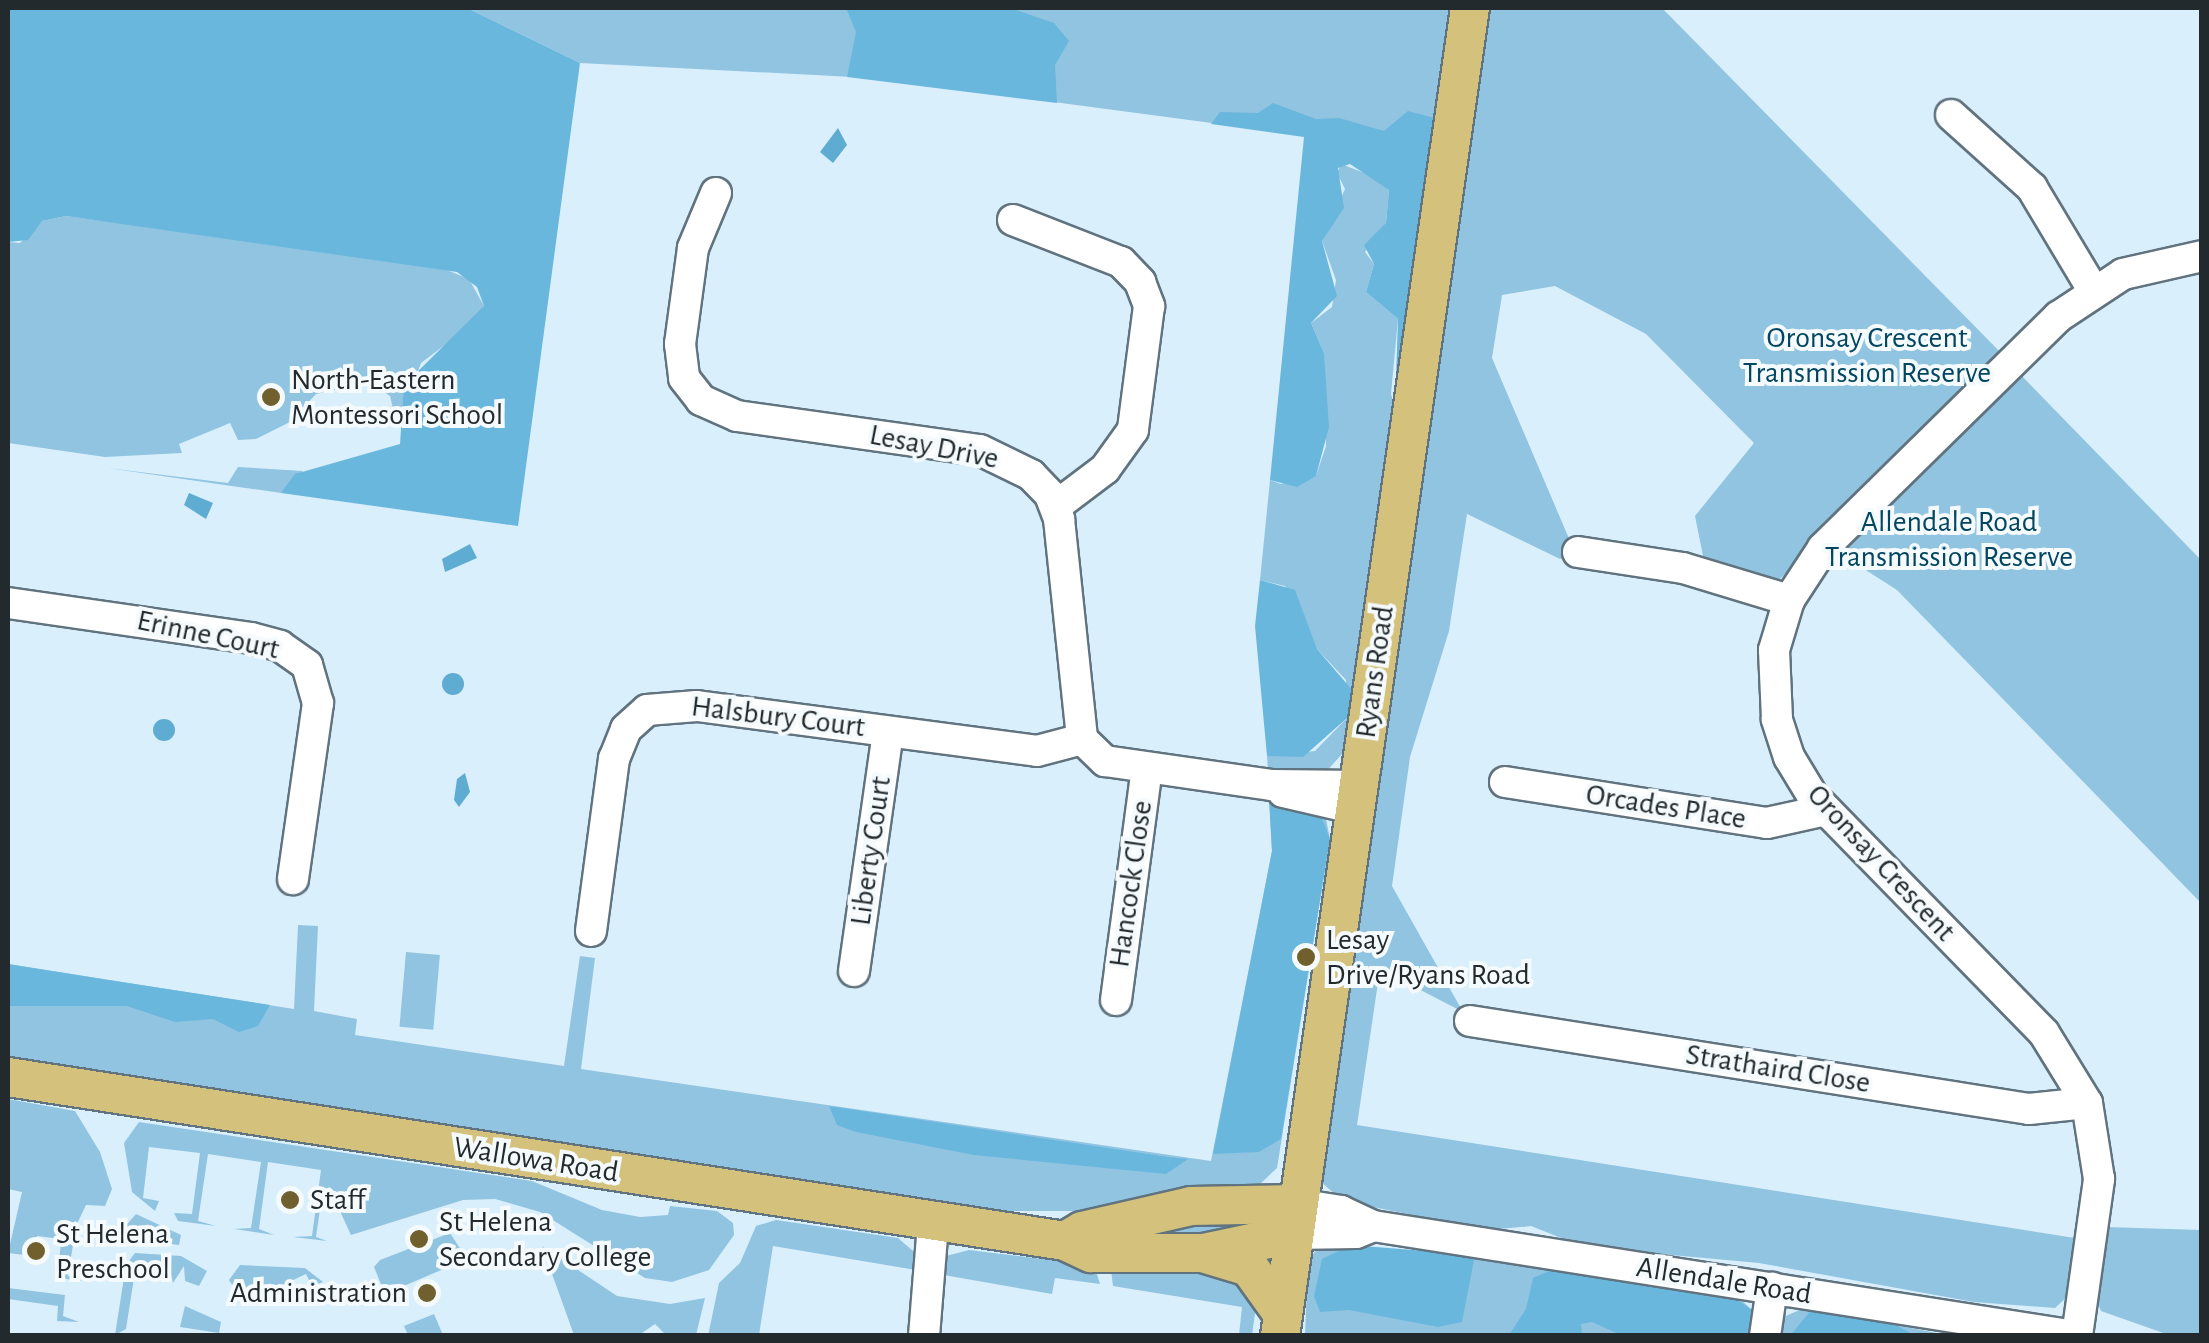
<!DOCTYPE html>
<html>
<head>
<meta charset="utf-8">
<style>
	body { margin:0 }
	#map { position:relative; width:2209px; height:1343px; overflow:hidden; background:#daeffc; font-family:"Alegreya Sans",sans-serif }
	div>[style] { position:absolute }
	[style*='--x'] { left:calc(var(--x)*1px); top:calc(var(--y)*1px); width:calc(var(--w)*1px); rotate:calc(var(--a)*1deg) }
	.green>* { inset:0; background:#90c4e1; transform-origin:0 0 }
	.forest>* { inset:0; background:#6ab7de }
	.water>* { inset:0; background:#5facd3 }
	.round { border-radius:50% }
	.roads { filter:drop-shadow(2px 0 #60737e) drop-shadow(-2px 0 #60737e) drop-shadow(0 2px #60737e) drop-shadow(0 -2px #60737e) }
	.minor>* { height:30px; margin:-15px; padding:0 15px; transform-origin:15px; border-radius:15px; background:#fff }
	.major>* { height:38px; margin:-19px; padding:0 19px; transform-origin:19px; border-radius:19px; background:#d3c17c }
	.dots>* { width:28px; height:28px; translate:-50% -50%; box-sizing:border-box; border:5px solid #f5fafc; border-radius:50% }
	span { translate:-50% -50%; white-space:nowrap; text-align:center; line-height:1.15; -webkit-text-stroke:8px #f5fafc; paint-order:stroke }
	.park-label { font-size:30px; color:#034661 }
	.poi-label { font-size:30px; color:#222a2e }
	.left { translate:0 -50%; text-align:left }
	.right { translate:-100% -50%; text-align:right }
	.street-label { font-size:30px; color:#222a2e }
	.frame { position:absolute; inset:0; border:10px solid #222a2e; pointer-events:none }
</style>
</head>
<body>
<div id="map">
	<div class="green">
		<i style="clip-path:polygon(467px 8px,1453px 8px,1438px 153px,872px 78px,580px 63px)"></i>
		<i style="clip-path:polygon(1485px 8px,1662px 8px,2003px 355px,1776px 583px,1705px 566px,1695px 516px,1754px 443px,1646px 334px,1555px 286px,1502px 295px,1492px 358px,1570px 541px,1568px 556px,1560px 559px,1467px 514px,1449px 631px,1410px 757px,1392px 886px,1463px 1012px,1380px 969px,1357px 1125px,2081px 1239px,2070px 1294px,2055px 1308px,1974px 1302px,1759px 1263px,1584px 1247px,1531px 1226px,1487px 1230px,1343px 1201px,1321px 1182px)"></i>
		<i style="clip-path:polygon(1341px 164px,1380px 179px,1389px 190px,1386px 223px,1365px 252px,1374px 264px,1366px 292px,1398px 319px,1391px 394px,1395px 408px,1350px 745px,1325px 773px,1268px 770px,1267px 756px,1315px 751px,1347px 718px,1346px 680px,1317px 649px,1285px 586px,1260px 580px,1270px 480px,1281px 484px,1316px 476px,1326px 446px,1324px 353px,1311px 323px,1332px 307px,1336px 280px,1322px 241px,1345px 189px,1337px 173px)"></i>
		<i style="clip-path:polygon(66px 216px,432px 264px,469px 279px,484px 306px,474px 323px,421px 363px,397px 426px,390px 396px,370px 382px,316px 394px,290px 422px,256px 439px,238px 440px,230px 423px,179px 444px,182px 453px,105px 457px,8px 443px,8px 242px,20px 243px,42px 221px)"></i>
		<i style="clip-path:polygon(2018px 372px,2201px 560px,2201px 903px,1897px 590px,1836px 551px)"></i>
		<i style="clip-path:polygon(238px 467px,303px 471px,281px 493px,107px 468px,228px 483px)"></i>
		<i style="clip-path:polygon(1269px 798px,1326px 819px,1330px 839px,1277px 1168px,1259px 1185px,1101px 1211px,993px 1211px,8px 1056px,8px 964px,294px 1009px,298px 925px,318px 926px,314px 1011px,357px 1019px,355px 1035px,564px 1066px,580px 956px,595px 958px,581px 1069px,1211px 1161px,1272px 851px)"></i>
		<i style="left:406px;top:952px;width:34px;height:75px;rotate:5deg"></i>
		<i style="clip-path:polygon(8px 1099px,75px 1111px,100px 1152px,112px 1189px,105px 1206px,86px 1205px,76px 1226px,68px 1276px,82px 1281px,58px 1278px,61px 1239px,37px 1236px,34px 1256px,8px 1253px,22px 1192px,8px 1189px)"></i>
		<i style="clip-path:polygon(139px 1122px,532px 1181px,602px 1210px,640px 1217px,668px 1215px,670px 1206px,717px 1211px,733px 1223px,734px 1235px,709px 1270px,672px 1282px,645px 1278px,540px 1212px,495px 1199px,463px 1200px,351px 1235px,339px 1209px,320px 1209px,316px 1237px,327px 1241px,293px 1237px,312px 1236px,321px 1170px,268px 1162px,259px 1229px,274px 1235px,234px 1229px,251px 1228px,261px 1162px,208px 1154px,198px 1221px,216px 1226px,178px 1221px,174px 1213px,192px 1214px,200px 1153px,149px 1147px,143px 1198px,159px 1201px,155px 1211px,132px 1192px,124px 1143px)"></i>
		<i style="clip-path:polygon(136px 1214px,181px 1235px,179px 1245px,130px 1238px,121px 1231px)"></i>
		<i style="clip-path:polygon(1258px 1215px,1249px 1233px,1109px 1237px,1212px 1217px)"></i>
		<i style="clip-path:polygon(776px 1220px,898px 1238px,913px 1251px,916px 1270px,773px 1246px,759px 1335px,708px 1336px,719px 1283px,740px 1263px,756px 1226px)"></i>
		<i style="clip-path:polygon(2106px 1227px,2201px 1230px,2201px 1335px,2169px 1335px,2101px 1311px,2096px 1298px)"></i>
		<i style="clip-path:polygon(450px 1233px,467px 1259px,385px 1294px,374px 1267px,380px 1260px)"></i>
		<i style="clip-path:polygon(1320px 1245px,1475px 1255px,1740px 1299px,1752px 1310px,1756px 1336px,1305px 1336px,1308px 1261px)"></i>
		<i style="clip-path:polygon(542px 1246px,617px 1296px,670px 1304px,705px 1298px,696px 1335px,666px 1335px,655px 1324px,639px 1335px,574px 1335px)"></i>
		<i style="clip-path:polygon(969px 1250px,1094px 1265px,1100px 1284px,1055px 1278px,1052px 1294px,938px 1274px,946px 1256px)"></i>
		<i style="clip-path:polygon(135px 1253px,181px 1256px,207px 1271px,199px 1286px,185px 1281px,184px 1266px,173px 1283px,170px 1271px,136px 1265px,126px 1329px,115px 1335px,126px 1265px)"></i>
		<i style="clip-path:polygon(240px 1265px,305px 1268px,323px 1282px,312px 1286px,306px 1274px,244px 1303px,229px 1280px)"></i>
		<i style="clip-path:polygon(1221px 1266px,1257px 1299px,1252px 1335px,1239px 1335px,1242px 1307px,1113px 1286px,1111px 1270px)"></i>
		<i style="clip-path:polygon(8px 1288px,65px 1295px,63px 1316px,79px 1322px,57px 1321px,58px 1306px,8px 1299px)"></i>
		<i style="clip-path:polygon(185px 1306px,221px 1322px,219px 1333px,180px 1327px)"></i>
		<i style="clip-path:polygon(1802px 1309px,1826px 1311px,1946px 1335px,1772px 1336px,1781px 1318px)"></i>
		<i style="clip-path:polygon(434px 1314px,443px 1335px,408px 1335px,404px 1326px)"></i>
	</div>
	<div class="forest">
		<i style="clip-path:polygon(8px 8px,467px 8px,580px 63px,518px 526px,281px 493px,295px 474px,400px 444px,404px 385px,484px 306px,477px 287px,457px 272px,66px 216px,42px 221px,28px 240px,8px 242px)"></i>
		<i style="clip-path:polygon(846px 8px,1010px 8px,1054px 23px,1069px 41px,1055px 65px,1057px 103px,847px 77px,856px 32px)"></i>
		<i style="clip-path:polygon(1273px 103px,1316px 119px,1339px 118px,1384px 131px,1408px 111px,1442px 120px,1395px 407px,1398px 319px,1366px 292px,1374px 264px,1364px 245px,1386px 223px,1389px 190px,1350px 164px,1338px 168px,1344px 208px,1322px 241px,1337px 296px,1311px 323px,1324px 353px,1329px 427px,1316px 476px,1297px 487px,1270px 480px,1304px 137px,1211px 124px,1220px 112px,1258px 113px)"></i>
		<i style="clip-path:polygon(1260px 580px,1295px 590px,1317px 649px,1353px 691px,1347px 718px,1303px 757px,1267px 756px,1255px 626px)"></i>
		<i style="clip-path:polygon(1269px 798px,1320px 813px,1330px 839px,1281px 1139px,1259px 1152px,1213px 1154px,1272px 851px)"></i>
		<i style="clip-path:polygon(8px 964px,102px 979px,270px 1005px,258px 1026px,239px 1032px,213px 1019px,175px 1022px,127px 1006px,8px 1006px)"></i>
		<i style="clip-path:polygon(829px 1106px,1168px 1157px,1188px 1159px,1166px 1174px,974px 1155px,856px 1132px,837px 1125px)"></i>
		<i style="clip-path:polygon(1351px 1245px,1475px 1255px,1462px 1322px,1438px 1327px,1349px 1310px,1320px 1312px,1314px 1296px,1322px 1259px)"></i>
		<i style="clip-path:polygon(1558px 1267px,1730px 1295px,1752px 1310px,1756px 1335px,1623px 1336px,1592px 1322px,1581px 1324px,1582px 1335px,1509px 1335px,1526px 1309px,1533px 1278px)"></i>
		<i style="clip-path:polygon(1812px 1309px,1894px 1324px,1914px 1335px,1790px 1336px)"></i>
	</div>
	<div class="water">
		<i style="clip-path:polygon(838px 128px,847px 145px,833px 163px,820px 152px)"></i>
		<i style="clip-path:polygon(189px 493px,213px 503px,206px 519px,184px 505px)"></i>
		<i style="clip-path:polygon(470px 544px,477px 558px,445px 572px,442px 559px)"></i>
		<i class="round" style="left:442px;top:673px;width:22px;height:22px"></i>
		<i class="round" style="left:153px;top:719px;width:22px;height:22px"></i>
		<i style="clip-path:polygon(465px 773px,470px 792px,459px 807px,454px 800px,457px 779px)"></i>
	</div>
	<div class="roads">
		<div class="minor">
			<i style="--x:1951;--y:115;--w:109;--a:42"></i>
			<i style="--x:2032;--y:188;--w:119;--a:59.1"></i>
			<i style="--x:716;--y:193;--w:60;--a:112.7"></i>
			<i style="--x:693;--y:248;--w:97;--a:97.7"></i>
			<i style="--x:680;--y:344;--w:34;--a:83"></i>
			<i style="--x:684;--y:378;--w:28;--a:52"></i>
			<i style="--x:701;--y:400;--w:39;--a:24"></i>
			<i style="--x:737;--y:416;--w:245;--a:8"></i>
			<i style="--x:980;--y:450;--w:57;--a:26.1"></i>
			<i style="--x:1031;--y:475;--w:28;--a:46"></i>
			<i style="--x:1050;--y:495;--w:26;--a:69"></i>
			<i style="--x:1059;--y:519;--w:221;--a:84"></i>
			<i style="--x:1082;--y:739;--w:32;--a:44"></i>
			<i style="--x:1105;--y:761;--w:169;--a:8.2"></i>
			<i style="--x:1272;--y:785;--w:88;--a:0.7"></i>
			<i style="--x:1013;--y:220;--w:116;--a:21.3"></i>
			<i style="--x:1121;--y:262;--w:28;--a:46"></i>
			<i style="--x:1140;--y:282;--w:26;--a:69"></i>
			<i style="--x:1149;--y:306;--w:125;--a:97.4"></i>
			<i style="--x:1133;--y:430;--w:48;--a:125.7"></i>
			<i style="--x:1105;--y:469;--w:61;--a:142.9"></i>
			<i style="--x:1578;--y:552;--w:106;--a:8.7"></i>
			<i style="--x:1683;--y:568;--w:111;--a:16.8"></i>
			<i style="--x:8;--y:603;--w:246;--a:8.2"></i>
			<i style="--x:251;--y:638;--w:30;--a:15"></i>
			<i style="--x:280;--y:646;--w:33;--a:35"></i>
			<i style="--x:307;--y:665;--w:40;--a:74"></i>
			<i style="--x:318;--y:703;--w:178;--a:98.1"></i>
			<i style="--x:1505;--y:782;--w:265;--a:8.9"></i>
			<i style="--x:1767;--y:823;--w:60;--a:-12.4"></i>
			<i style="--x:1283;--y:792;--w:75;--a:13.1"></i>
			<i style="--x:591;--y:931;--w:174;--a:-82.4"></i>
			<i style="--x:614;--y:759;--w:32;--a:-68"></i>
			<i style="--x:626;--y:729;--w:28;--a:-42"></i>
			<i style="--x:647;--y:710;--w:50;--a:-4.6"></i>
			<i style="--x:697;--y:706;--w:343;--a:7.5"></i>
			<i style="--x:1037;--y:751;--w:47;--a:-14.9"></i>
			<i style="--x:854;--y:971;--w:241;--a:-81.9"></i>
			<i style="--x:1116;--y:1000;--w:233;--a:-82.4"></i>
			<i style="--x:1470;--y:1021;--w:566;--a:8.95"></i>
			<i style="--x:2029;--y:1109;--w:58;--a:-5.9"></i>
			<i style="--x:1297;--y:1204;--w:45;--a:9"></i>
			<i style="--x:1341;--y:1211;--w:35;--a:25"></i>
			<i style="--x:1373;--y:1226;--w:711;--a:8.91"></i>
			<i style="--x:1293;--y:1234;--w:63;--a:-0.9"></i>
			<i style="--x:1356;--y:1233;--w:18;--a:-22"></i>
			<i style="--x:924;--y:1336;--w:113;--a:-85.4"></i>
			<i style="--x:1765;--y:1336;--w:49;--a:-81.7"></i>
			<i style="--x:2077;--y:1336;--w:159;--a:-82"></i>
			<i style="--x:2099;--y:1179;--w:77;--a:-99"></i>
			<i style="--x:2087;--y:1103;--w:82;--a:-121.6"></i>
			<i style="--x:2044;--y:1033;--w:332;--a:-134.3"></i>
			<i style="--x:1812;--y:795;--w:44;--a:-121.2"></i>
			<i style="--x:1789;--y:757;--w:40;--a:-108"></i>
			<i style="--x:1777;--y:719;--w:69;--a:-92.5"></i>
			<i style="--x:1774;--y:650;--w:52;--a:-73.3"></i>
			<i style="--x:1789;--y:600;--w:62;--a:-56.8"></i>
			<i style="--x:1823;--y:548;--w:330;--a:-44.5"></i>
			<i style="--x:2058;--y:317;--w:78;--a:-33.5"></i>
			<i style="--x:2123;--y:274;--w:81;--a:-12.8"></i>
		</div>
		<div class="major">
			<i style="--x:8;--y:1077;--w:1070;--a:8.82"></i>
			<i style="--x:1065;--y:1241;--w:29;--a:25"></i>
			<i style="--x:1091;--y:1253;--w:112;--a:0"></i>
			<i style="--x:1203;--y:1253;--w:92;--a:-11.9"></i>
			<i style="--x:1065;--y:1241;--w:20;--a:-30"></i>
			<i style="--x:1082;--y:1231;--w:112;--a:-12.9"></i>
			<i style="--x:1191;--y:1206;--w:106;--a:-1.1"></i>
			<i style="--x:1206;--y:1254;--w:45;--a:16.8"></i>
			<i style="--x:1249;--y:1267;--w:57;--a:54.3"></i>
			<i style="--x:1280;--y:1336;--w:1342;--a:-81.86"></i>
		</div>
	</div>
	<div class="dots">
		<i style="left:271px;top:397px;background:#6f602d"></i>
		<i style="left:1306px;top:957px;background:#6f602d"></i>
		<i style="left:290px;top:1200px;background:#6f602d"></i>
		<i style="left:419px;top:1239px;background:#6f602d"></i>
		<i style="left:36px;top:1251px;background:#6f602d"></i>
		<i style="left:427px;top:1293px;background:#6f602d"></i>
	</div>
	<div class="park-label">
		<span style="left:1867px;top:355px">Oronsay Crescent<br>Transmission Reserve</span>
		<span style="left:1949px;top:539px">Allendale Road<br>Transmission Reserve</span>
	</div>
	<div class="poi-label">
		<span class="left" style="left:291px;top:397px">North-Eastern<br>Montessori School</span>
		<span class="left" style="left:1326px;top:957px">Lesay<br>Drive/Ryans Road</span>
		<span class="left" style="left:310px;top:1200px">Staff</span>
		<span class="left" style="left:439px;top:1239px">St Helena<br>Secondary College</span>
		<span class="left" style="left:56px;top:1251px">St Helena<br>Preschool</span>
		<span class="right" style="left:407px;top:1293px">Administration</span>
	</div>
	<div class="street-label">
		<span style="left:934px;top:447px;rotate:11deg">Lesay Drive</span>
		<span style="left:208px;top:635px;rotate:12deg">Erinne Court</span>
		<span style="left:1375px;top:672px;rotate:-82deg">Ryans Road</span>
		<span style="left:778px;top:717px;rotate:7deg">Halsbury Court</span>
		<span style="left:1666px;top:807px;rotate:9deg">Orcades Place</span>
		<span style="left:871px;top:851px;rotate:-82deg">Liberty Court</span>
		<span style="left:1881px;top:863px;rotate:47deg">Oronsay Crescent</span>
		<span style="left:1131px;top:884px;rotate:-82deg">Hancock Close</span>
		<span style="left:1778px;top:1069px;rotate:9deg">Strathaird Close</span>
		<span style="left:536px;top:1160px;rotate:9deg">Wallowa Road</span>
		<span style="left:1724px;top:1281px;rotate:9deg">Allendale Road</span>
	</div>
	<div class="frame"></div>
</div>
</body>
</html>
